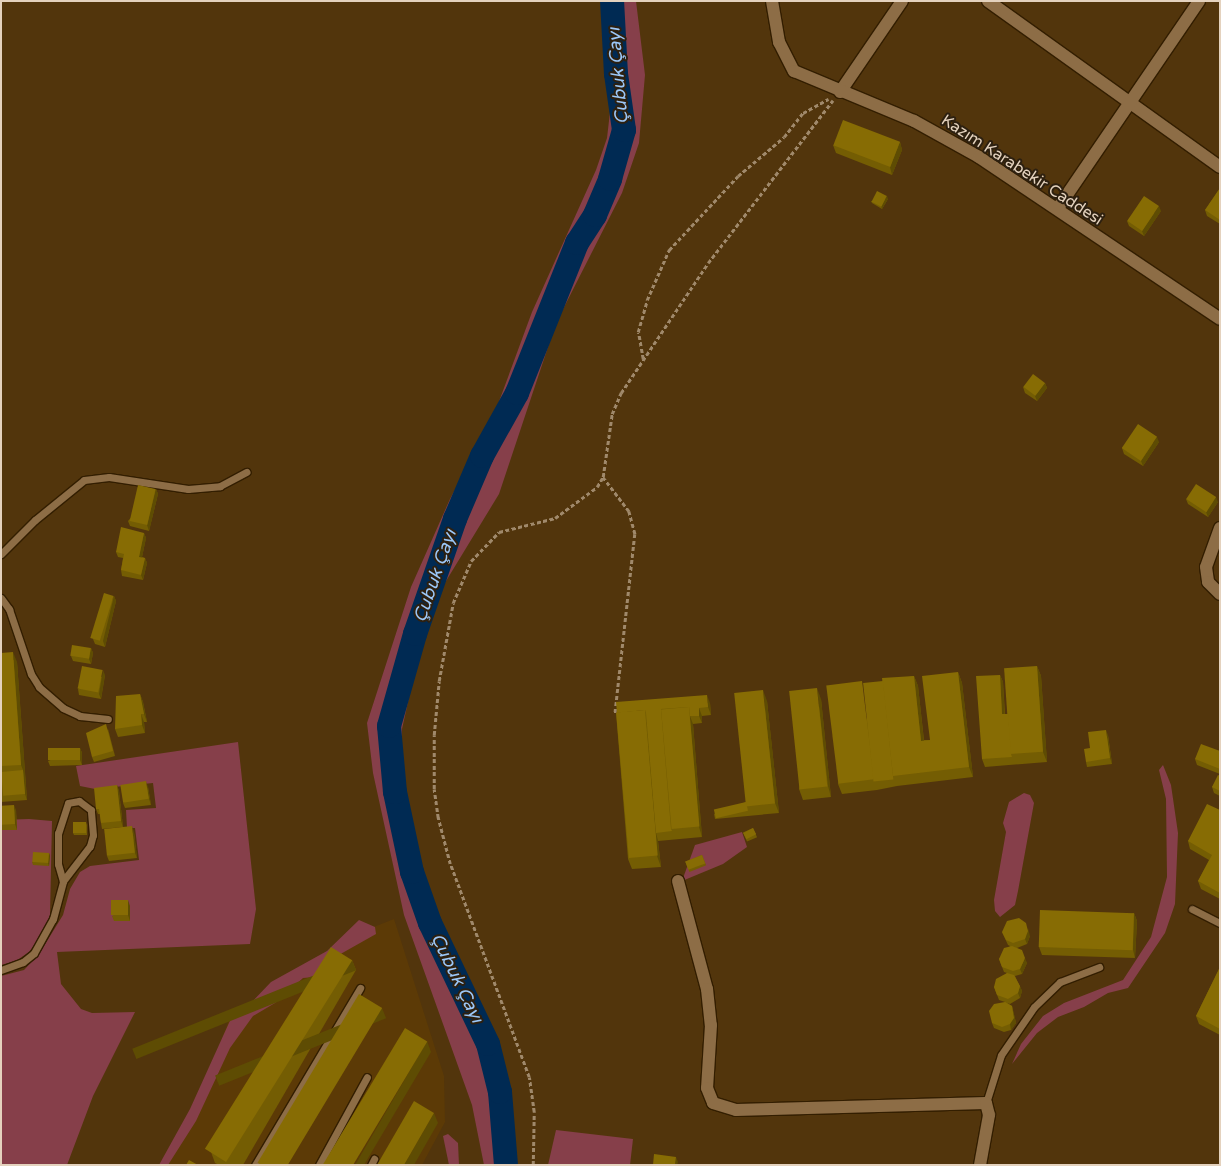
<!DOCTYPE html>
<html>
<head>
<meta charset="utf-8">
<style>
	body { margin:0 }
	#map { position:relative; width:1221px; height:1166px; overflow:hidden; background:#52350c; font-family:"Varela Round",sans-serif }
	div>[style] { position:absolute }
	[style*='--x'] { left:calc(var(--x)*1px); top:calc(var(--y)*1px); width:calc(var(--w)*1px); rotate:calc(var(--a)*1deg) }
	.built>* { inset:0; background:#5c3a06 }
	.green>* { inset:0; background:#863f4a }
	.river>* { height:24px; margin:-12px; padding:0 12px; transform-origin:12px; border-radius:12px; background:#002a53 }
	.path>* { height:2.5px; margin-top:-1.25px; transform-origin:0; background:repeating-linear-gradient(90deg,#a0896b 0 4px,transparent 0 6.5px) }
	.roads { filter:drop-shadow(1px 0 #331e00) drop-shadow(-1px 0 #331e00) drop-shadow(0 1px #331e00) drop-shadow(0 -1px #331e00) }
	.service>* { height:7px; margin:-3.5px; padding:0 3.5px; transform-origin:3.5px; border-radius:3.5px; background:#8d6d46 }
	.minor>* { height:12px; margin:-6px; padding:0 6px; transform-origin:6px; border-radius:6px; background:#8d6d46 }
	.tertiary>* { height:12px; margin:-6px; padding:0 6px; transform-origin:6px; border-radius:6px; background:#8d6d46 }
	.wall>* { inset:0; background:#745d03; transform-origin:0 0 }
	.shaded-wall>* { inset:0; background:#5e4c03; transform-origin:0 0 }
	.building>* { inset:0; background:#876c04; transform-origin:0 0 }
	span { translate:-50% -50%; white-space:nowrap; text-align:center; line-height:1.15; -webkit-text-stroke:4px #2d2010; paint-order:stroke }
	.street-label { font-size:16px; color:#e4d2be }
	.water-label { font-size:18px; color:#9cc8f9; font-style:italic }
	.frame { position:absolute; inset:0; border:2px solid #e4d2be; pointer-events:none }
</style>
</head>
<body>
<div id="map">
	<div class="built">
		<i style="clip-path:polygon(394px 919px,444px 1076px,445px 1122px,422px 1165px,164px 1165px,201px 1100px,229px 1019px,361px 932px)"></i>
	</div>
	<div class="green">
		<i style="clip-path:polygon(602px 1px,636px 1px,645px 75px,639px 143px,622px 193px,556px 323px,499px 494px,443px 586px,416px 666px,402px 729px,401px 786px,419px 863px,442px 927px,500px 1053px,508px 1079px,512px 1108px,512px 1165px,484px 1165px,472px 1105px,404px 915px,373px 773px,367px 723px,411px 587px,450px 499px,494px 415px,532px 312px,596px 170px,607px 138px,613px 86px)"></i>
		<i style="clip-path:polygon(238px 742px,256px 909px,250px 944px,57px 952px,61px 984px,81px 1009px,92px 1013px,135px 1012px,93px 1096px,67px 1165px,1px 1165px,1px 976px,24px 970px,39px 954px,63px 915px,70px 889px,80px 872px,90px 866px,139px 860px,135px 828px,127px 828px,126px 810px,156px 808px,153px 783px,95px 789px,80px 786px,76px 766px)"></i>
		<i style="clip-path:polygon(1163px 765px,1171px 785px,1178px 833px,1175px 904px,1165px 933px,1128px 988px,1108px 993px,1084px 1007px,1058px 1017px,1037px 1033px,1012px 1064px,1021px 1044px,1043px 1016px,1064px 1003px,1123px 980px,1151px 937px,1167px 877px,1166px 799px,1159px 770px)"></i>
		<i style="clip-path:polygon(1024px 793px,1030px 795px,1034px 803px,1018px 891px,1015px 905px,1000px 917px,995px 911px,994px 900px,1006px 832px,1003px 823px,1009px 802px)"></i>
		<i style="clip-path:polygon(29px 819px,52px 821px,50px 915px,45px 931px,29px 952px,16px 961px,1px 965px,1px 820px)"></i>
		<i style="clip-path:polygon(742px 832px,747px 847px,723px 864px,682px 881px,695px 845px)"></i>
		<i style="clip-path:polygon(359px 920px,375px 927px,376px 934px,337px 956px,315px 977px,303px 978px,275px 1003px,253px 1016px,230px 1048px,196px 1121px,168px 1165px,159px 1165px,190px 1109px,233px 1014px,250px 1004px,271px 982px,327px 951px)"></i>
		<i style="clip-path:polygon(556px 1130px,633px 1139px,630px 1165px,548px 1165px)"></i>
		<i style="clip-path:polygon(448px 1134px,458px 1143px,459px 1165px,449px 1165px,443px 1136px)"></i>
	</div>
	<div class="river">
		<i style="--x:506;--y:1165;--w:73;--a:-94.7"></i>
		<i style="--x:500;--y:1092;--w:49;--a:-104"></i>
		<i style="--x:488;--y:1044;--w:134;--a:-115.6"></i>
		<i style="--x:430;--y:923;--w:54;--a:-109.4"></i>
		<i style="--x:412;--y:872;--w:82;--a:-102"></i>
		<i style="--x:395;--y:792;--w:66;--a:-95.2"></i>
		<i style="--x:389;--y:726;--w:96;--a:-74.2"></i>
		<i style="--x:415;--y:634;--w:122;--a:-70.8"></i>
		<i style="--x:455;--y:519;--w:69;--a:-66.8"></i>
		<i style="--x:482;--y:456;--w:72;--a:-60.9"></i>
		<i style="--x:517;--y:393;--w:162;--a:-68.2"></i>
		<i style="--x:577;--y:243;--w:33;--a:-57"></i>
		<i style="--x:595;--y:215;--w:39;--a:-67"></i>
		<i style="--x:610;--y:179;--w:51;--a:-74.1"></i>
		<i style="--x:624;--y:130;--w:57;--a:-98.1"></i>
		<i style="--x:616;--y:74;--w:73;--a:-93.1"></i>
	</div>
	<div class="path">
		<i style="--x:643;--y:359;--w:27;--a:-100"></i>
		<i style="--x:638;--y:332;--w:33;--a:-74"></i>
		<i style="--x:647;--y:300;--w:55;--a:-66.3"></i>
		<i style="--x:669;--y:250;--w:101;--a:-47"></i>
		<i style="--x:738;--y:176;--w:60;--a:-40.3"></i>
		<i style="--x:784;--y:137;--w:31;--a:-52"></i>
		<i style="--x:803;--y:113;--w:29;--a:-29"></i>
		<i style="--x:603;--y:477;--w:43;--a:52.6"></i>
		<i style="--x:629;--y:511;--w:24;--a:75"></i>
		<i style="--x:635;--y:534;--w:181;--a:96.3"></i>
		<i style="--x:533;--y:1165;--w:53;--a:-88.9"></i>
		<i style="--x:534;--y:1112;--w:35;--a:-98"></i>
		<i style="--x:529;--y:1077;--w:227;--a:-110.3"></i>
		<i style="--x:450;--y:864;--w:48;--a:-104.6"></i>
		<i style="--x:438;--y:818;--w:29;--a:-98"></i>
		<i style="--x:434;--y:789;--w:54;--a:-90"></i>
		<i style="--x:434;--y:735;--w:54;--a:-84.7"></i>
		<i style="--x:439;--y:681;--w:79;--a:-79.8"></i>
		<i style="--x:453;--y:603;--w:46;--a:-66.8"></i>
		<i style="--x:471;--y:561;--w:40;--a:-46"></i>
		<i style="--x:499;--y:532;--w:58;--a:-14"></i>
		<i style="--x:555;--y:518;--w:52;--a:-36.4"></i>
		<i style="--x:597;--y:487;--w:12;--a:-59"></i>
		<i style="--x:603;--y:477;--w:64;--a:-81.9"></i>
		<i style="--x:612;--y:414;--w:23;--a:-67"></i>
		<i style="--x:621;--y:393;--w:156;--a:-56.2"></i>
		<i style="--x:708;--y:263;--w:205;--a:-52.5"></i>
	</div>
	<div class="roads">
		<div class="service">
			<i style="--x:1;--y:554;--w:48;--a:-45"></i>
			<i style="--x:35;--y:520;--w:63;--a:-39.2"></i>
			<i style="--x:84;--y:480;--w:25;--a:-7"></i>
			<i style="--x:109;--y:477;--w:80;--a:8.6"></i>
			<i style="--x:188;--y:489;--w:32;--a:-5"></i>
			<i style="--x:220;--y:486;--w:30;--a:-28"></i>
			<i style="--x:1;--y:598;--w:14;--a:54"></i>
			<i style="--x:9;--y:609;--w:69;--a:71.3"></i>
			<i style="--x:31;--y:674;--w:15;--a:58"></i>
			<i style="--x:39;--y:687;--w:32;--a:41"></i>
			<i style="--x:63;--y:708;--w:19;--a:25"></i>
			<i style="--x:80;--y:716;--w:28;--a:6"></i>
			<i style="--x:1192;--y:909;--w:31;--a:27"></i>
			<i style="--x:1;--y:970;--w:23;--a:-20"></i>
			<i style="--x:23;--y:962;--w:14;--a:-39"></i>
			<i style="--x:34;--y:953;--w:39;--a:-61"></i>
			<i style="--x:53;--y:919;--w:39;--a:-75"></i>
			<i style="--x:63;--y:881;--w:44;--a:-52.4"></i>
			<i style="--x:90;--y:846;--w:11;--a:-75"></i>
			<i style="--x:93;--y:835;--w:25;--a:-95"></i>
			<i style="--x:91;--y:810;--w:15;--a:-143"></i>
			<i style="--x:79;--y:801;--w:11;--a:170"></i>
			<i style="--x:68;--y:803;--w:32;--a:108"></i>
			<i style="--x:58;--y:833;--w:31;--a:90"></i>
			<i style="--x:58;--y:864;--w:18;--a:74"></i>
			<i style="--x:986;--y:1103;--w:50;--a:-72.6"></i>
			<i style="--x:1001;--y:1055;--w:58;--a:-55.5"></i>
			<i style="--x:1034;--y:1007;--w:36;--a:-44"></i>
			<i style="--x:1060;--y:982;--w:42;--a:-21"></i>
			<i style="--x:255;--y:1165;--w:206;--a:-59.3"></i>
			<i style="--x:319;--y:1165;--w:100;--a:-61.4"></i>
			<i style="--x:371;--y:1165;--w:7;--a:-63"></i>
		</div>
		<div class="minor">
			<i style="--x:988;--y:1;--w:285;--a:35.6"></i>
			<i style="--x:840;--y:92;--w:110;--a:-55.7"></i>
			<i style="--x:1058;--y:208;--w:250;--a:-55.7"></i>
			<i style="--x:1220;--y:528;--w:41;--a:109.7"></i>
			<i style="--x:1206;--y:567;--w:15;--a:82"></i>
			<i style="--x:1208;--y:582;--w:17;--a:45"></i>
			<i style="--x:678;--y:881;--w:112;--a:75"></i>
			<i style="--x:707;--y:989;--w:36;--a:84"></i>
			<i style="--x:711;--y:1025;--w:63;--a:93.6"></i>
			<i style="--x:707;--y:1088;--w:16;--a:68"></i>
			<i style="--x:713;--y:1103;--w:24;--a:17"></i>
			<i style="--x:736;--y:1110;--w:250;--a:-1.6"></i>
			<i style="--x:986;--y:1103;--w:12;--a:76"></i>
			<i style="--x:989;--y:1115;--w:51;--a:100.2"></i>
		</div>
		<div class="tertiary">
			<i style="--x:772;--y:1;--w:42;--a:80.3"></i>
			<i style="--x:779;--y:42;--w:33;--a:63"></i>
			<i style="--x:794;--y:71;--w:130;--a:22.6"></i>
			<i style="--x:914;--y:121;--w:74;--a:29"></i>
			<i style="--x:979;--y:157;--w:290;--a:33.9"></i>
		</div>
	</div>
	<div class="wall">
		<i style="clip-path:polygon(900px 142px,902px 150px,892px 175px,836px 153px,833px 145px)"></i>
		<i style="clip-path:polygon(1220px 188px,1220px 224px,1207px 216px,1205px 210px)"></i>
		<i style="clip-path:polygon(888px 199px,882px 209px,872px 203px,871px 201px)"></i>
		<i style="clip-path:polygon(1161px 211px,1144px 236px,1129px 226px,1127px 221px)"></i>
		<i style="clip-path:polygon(1045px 383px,1047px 388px,1037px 401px,1025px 393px,1023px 387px)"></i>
		<i style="clip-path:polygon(1159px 442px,1143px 466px,1124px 454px,1122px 448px)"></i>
		<i style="clip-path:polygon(156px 489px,158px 494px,149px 531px,130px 526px,128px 521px)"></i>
		<i style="clip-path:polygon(1186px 499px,1218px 502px,1208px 517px,1188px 504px)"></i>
		<i style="clip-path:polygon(144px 533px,146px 538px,142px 557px,145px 558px,147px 563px,143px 580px,122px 576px,121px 570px,123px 558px,118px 557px,116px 552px)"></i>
		<i style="clip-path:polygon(114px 596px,116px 601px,105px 647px,95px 644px,93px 639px)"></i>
		<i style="clip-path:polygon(91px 648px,93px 653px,91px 664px,73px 661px,71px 656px)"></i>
		<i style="clip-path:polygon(1px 653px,17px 662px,27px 800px,1px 802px)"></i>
		<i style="clip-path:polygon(1037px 666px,1041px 676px,1047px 762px,985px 767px,982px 759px,1000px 675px,1003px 682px,1005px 714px,1008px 714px)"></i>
		<i style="clip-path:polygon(958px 672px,962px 683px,973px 777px,897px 786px,877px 790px,842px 794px,838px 784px,883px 681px,914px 676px,918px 686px,924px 740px,930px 740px)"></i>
		<i style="clip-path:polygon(105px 675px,101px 699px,79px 695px,78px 689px)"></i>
		<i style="clip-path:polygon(140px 694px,143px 702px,147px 722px,144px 722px,145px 733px,118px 737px,115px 729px)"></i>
		<i style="clip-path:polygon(821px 699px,831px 797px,803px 800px,799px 789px)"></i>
		<i style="clip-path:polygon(767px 701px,779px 813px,715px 819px,714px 814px,746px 802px)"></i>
		<i style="clip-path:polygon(710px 703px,711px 715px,702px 716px,702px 723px,693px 724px,702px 837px,658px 841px,661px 867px,632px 869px,628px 859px,616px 713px)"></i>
		<i style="clip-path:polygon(108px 729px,115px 756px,94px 762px,92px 757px)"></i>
		<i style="clip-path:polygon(1108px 735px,1112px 764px,1087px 767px,1086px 762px,1090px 748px)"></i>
		<i style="clip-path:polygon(80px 748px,82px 753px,82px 765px,50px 766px,48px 761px)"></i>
		<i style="clip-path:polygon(1220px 751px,1220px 774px,1197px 765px,1195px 759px)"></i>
		<i style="clip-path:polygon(1220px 776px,1220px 796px,1214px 793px,1212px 787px)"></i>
		<i style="clip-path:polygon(117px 785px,119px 791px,123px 827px,102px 829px,101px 823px,100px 814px,98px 814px,96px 809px)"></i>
		<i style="clip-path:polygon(148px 787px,151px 805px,125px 808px,123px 803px)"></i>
		<i style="clip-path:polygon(1px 806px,16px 810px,17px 830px,1px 830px)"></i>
		<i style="clip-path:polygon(1220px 810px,1220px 899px,1201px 889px,1198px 881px,1209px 860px,1190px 849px,1188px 841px)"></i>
		<i style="clip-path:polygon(86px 822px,87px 825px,87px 835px,74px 835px,73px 833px)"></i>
		<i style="left:753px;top:828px;width:10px;height:11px;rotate:66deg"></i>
		<i style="clip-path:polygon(134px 832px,137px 858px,109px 861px,107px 856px)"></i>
		<i style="clip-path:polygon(49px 853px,50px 856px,49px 866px,33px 865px,32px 862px)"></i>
		<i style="left:702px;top:855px;width:11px;height:18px;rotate:68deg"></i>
		<i style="clip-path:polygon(130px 906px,130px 921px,114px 921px,112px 916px)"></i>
		<i style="clip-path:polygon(1134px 913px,1137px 921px,1135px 958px,1042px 955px,1039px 947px)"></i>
		<i style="clip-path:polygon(1002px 932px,1030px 936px,1027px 944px,1017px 948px,1027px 963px,1022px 974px,1015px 976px,1022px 991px,1020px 998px,1010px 1004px,1007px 1003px,1012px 1006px,1016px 1023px,1011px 1030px,1004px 1032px,994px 1028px,992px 1023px,1005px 1002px,999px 1000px,994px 987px,1007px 973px,1004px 972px,999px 959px,1010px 946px,1008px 945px)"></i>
		<i style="clip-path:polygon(352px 960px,356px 970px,243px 1165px,219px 1165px,215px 1163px,211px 1152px)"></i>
		<i style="clip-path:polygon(1220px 967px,1220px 1035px,1199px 1024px,1196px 1016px)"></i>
	</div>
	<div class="shaded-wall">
		<i style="clip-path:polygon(900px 142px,902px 150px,892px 175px,890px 167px)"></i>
		<i style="clip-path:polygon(887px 196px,888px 199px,882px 209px,881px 206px)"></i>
		<i style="clip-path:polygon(1159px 206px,1161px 211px,1144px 236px,1142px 231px)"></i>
		<i style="clip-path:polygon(1045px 383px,1047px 388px,1037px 401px,1035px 396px)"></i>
		<i style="clip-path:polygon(1157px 437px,1159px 442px,1143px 466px,1141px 461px)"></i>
		<i style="clip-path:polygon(156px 489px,158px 494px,149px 531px,147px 525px)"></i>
		<i style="clip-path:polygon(1216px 497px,1218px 502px,1208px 517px,1206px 512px)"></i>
		<i style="clip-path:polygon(144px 533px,146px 538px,141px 562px,139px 557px)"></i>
		<i style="clip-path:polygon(145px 558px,147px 563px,143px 580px,141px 575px)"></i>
		<i style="clip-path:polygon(114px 596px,116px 601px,105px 647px,103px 641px)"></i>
		<i style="clip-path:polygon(91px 648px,93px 653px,91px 664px,89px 659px)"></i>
		<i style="clip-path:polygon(13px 652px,17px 662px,27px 800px,25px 794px,23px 770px,21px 765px)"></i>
		<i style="clip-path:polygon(1037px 666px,1041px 676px,1047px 762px,1043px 752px)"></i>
		<i style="clip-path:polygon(103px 670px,105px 675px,101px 699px,99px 694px)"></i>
		<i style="clip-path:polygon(958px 672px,962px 683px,973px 777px,969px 767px)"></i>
		<i style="clip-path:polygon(1000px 675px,1003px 682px,1005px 722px,1002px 714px)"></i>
		<i style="clip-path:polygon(914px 676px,918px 686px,925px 751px,921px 741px)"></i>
		<i style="clip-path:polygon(817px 688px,821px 699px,831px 797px,828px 786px)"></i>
		<i style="clip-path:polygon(763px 690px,767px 701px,779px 813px,775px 803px)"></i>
		<i style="clip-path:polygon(140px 694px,143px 702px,147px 722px,144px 714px)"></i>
		<i style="clip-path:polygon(707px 695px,710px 703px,711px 715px,708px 707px)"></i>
		<i style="clip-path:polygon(689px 707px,690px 716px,693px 724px,702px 837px,699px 827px)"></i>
		<i style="clip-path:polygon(699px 708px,702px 716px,702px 723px,699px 716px)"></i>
		<i style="clip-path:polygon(645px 710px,656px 833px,658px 841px,661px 867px,657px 856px)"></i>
		<i style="clip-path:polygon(141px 714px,144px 722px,145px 733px,142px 725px)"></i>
		<i style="clip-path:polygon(1106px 730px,1108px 735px,1112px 764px,1110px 758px)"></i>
		<i style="clip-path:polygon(80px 748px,82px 753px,82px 765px,80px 760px)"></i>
		<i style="clip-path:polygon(146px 781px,148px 787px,151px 805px,149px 799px)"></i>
		<i style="clip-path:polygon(117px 785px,119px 791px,123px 827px,121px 821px)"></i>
		<i style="clip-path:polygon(14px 805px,16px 810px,17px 830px,15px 824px)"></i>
		<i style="clip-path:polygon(132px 826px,134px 832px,137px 858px,135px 853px)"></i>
		<i style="clip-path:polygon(49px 853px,50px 856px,49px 866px,48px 863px)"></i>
		<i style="clip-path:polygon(128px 900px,130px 906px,130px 921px,128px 915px)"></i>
		<i style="clip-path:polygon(1134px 913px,1137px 921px,1135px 958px,1133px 950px)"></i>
		<i style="clip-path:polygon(1028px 928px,1030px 936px,1027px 944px,1025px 939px)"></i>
		<i style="clip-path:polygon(1025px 958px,1027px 963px,1022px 974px,1020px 969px)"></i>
		<i style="left:352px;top:960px;width:11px;height:237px;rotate:68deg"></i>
		<i style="clip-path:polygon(1020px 986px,1022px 991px,1020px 998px,1018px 993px)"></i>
		<i style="clip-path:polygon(1012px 1006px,1016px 1023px,1011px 1030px,1010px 1024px)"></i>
		<i style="left:382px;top:1008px;width:11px;height:180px;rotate:68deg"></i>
		<i style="clip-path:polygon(427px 1041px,431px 1052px,364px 1165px,355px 1165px)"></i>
		<i style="clip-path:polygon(434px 1113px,438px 1123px,414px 1165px,404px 1165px)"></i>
		<i style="clip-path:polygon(676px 1157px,678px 1162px,677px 1165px,675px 1165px)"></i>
	</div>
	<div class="building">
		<i style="left:843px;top:120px;width:61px;height:27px;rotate:21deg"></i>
		<i style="clip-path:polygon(1220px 188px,1220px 220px,1205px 210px)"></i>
		<i style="left:877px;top:191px;width:11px;height:12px;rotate:27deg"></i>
		<i style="left:1144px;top:196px;width:18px;height:30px;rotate:34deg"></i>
		<i style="left:1033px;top:374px;width:15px;height:16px;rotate:37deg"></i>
		<i style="left:1138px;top:424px;width:23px;height:29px;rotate:34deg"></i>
		<i style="left:1196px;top:484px;width:24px;height:18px;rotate:33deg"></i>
		<i style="left:138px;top:485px;width:18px;height:37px;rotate:13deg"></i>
		<i style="clip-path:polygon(121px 527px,144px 533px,139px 557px,145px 558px,141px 575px,121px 570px,124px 554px,116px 552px)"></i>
		<i style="left:104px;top:593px;width:10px;height:47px;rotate:17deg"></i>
		<i style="left:72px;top:645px;width:19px;height:11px;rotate:9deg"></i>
		<i style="clip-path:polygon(13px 652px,21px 765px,1px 766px,1px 653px)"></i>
		<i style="left:82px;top:666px;width:21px;height:23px;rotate:11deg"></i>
		<i style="left:1037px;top:666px;width:86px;height:33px;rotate:86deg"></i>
		<i style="clip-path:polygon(958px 672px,969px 767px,893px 776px,882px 678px,914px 676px,921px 741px,930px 740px,922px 676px)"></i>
		<i style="clip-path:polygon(1000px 675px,1002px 714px,1008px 714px,1011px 754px,1012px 757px,982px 759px,976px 676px)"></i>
		<i style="left:862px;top:681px;width:99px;height:36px;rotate:83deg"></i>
		<i style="left:883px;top:681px;width:99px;height:20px;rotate:84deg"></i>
		<i style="left:817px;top:688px;width:99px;height:28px;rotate:84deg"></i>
		<i style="left:763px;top:690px;width:114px;height:29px;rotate:84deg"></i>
		<i style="clip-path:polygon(140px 694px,144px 714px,141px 714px,142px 725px,115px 729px,116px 696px)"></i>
		<i style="clip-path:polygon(707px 695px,708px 707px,699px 708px,699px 716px,690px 716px,689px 707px,661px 709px,671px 829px,672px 831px,656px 833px,646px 713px,645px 710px,617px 713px,616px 702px)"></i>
		<i style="left:689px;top:707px;width:120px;height:28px;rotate:85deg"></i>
		<i style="left:645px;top:710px;width:146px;height:29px;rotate:85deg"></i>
		<i style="clip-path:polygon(106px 724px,113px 751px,92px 757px,86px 733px)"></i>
		<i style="clip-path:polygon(1106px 730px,1110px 758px,1086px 762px,1084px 749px,1090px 748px,1088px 732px)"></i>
		<i style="clip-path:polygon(1201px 744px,1220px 751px,1220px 769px,1195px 759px)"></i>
		<i style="left:80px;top:748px;width:12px;height:32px;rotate:90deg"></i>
		<i style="left:23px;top:770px;width:24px;height:22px;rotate:85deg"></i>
		<i style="clip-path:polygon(1218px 775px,1220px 776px,1220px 791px,1212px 787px)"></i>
		<i style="left:146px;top:781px;width:18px;height:26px;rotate:81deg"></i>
		<i style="clip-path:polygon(117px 785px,121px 821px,101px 823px,99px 809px,96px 809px,94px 788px)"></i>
		<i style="left:746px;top:802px;width:9px;height:33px;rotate:77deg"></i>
		<i style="clip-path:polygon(1207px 804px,1220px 810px,1220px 893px,1198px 881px,1212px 855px,1188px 841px)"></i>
		<i style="left:14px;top:805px;width:19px;height:13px;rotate:87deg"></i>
		<i style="left:73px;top:822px;width:13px;height:11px"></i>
		<i style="left:132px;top:826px;width:27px;height:28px;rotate:84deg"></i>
		<i style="left:753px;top:828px;width:7px;height:11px;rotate:63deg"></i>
		<i style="left:33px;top:852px;width:16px;height:10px;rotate:4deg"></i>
		<i style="left:702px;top:855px;width:9px;height:18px;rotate:69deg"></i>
		<i style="left:128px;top:900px;width:15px;height:17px;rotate:90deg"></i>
		<i style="left:1040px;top:910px;width:94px;height:37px;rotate:2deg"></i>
		<i style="clip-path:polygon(1019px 918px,1026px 923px,1028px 931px,1025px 939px,1013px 943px,1006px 940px,1002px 932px,1007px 921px)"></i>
		<i style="clip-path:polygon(1012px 946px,1022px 950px,1025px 958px,1020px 969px,1013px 971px,1002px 967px,999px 959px,1004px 948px)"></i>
		<i style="left:331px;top:947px;width:25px;height:238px;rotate:32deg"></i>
		<i style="clip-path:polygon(1220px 967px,1220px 1029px,1196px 1016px)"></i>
		<i style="clip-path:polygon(1007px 973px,1014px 975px,1020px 986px,1018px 993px,1008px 999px,997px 995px,994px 987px,996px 979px)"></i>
		<i style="left:359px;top:994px;width:27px;height:197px;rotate:31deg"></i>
		<i style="clip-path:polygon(1005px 1002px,1012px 1006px,1014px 1018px,1010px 1024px,1002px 1027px,992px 1023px,989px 1011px,994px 1004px)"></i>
		<i style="left:405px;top:1028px;width:26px;height:159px;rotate:31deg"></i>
		<i style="clip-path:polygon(414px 1101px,434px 1113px,404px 1165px,377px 1165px)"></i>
		<i style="clip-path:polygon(654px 1154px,676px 1157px,675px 1165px,653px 1165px)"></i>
		<i style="clip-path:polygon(189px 1160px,198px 1165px,186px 1165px)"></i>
	</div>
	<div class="street-label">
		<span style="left:1022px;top:170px;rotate:33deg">Kazım Karabekir Caddesi</span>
	</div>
	<div class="water-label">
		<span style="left:618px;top:76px;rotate:-95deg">Çubuk Çayı</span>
		<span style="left:435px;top:576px;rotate:-71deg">Çubuk Çayı</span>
		<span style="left:457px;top:978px;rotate:64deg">Çubuk Çayı</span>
	</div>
	<div class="frame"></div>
</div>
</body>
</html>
